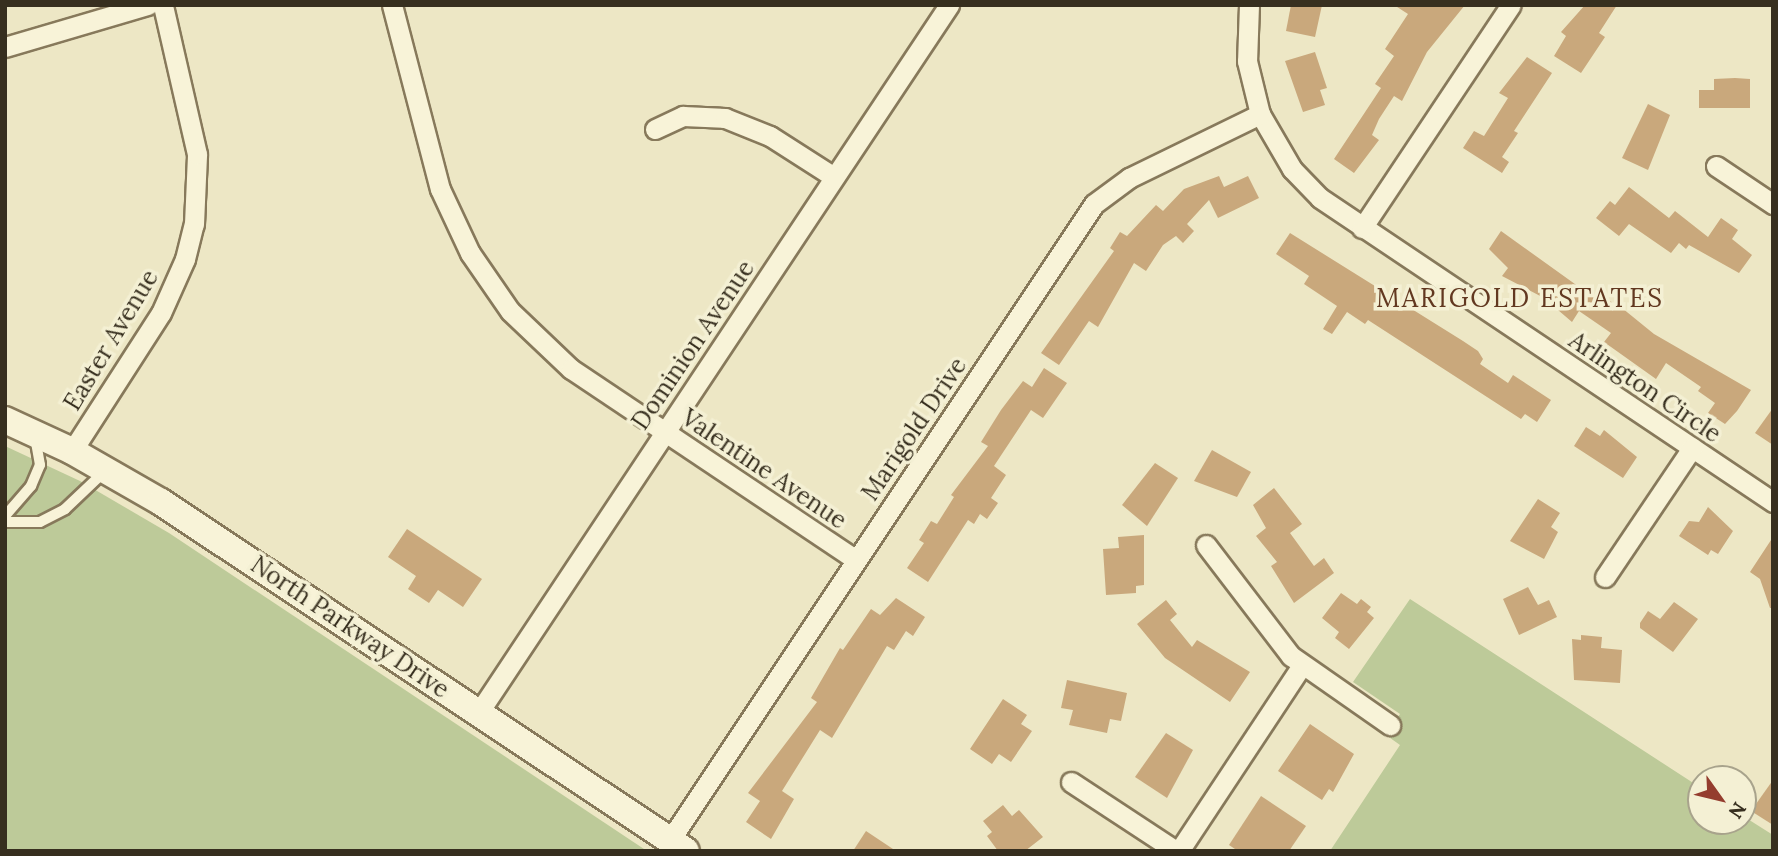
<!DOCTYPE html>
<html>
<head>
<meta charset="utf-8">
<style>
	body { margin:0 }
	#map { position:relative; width:1778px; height:856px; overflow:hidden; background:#ede7c5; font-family:Lora,serif }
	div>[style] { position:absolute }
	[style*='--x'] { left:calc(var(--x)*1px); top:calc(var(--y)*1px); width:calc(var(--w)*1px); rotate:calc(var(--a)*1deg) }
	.green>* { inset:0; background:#bdca99 }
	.building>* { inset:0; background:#c9a87c }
	.roads { filter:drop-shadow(2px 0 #87795b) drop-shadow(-2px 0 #87795b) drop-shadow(0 2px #87795b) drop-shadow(0 -2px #87795b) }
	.service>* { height:10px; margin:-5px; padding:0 5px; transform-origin:5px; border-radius:5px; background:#f8f3d8 }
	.minor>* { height:19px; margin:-9.5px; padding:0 9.5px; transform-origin:9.5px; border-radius:9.5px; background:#f8f3d8 }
	.secondary>* { height:26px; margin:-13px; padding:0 13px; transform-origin:13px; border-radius:13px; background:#f8f3d8 }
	span { translate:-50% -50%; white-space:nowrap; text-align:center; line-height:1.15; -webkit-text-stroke:7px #f4f0d4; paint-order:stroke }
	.street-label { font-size:24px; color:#372f1f }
	.neighbourhood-label { font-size:26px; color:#623820; letter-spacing:2px }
	.frame { position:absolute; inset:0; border:7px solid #372f1f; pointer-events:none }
	.north { position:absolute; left:1687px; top:765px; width:70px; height:70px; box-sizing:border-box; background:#f4f0d4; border:2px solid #a8a38c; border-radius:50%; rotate:124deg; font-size:19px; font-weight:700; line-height:28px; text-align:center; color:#372f1f }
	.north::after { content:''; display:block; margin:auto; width:24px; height:32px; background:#943d2e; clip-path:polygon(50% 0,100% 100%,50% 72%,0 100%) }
</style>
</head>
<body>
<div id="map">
	<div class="green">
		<i style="clip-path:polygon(5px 446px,80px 481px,169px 533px,647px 851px,5px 851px)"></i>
		<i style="clip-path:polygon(1410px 599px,1701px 788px,1701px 821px,1743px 821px,1743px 816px,1773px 835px,1773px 851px,1330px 851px,1400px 745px,1386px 735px,1400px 714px,1353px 682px)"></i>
	</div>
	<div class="building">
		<i style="clip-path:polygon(1291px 5px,1322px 5px,1315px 37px,1286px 31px)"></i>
		<i style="clip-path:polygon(1394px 5px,1465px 5px,1427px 52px,1402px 101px,1394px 96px,1379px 119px,1372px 135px,1379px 140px,1354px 173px,1334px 159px,1381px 88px,1375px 84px,1394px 56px,1385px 49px,1408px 14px)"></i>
		<i style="clip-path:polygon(1585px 5px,1617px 5px,1599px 33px,1605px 37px,1581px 73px,1554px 56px,1566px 36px,1561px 32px)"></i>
		<i style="clip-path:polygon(1315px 52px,1327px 88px,1320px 90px,1325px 105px,1303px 112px,1285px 61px)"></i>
		<i style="clip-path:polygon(1527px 57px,1552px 73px,1514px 131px,1518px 133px,1502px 157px,1509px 162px,1502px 173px,1463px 148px,1474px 131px,1484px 136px,1508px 98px,1499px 93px)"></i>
		<i style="clip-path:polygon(1735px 78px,1750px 79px,1750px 108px,1699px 108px,1699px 90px,1714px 90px,1714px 79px)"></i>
		<i style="clip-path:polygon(1648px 104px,1670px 115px,1648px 170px,1622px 158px)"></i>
		<i style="clip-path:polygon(1219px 176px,1224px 187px,1248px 176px,1259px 198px,1218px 218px,1209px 200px,1187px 224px,1194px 231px,1183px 243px,1176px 236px,1163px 245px,1146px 271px,1134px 263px,1098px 327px,1089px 321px,1059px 365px,1041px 353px,1114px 251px,1110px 248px,1120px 232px,1127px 236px,1156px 205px,1163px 211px,1184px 189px)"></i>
		<i style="clip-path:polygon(1629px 187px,1669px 218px,1675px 211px,1708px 237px,1721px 218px,1738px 230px,1732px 239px,1752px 255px,1739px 273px,1689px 245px,1686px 249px,1679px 243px,1671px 253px,1629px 224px,1619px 236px,1596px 218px,1610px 201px,1615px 205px)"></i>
		<i style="clip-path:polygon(1501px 231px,1600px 302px,1603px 297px,1622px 308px,1654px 334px,1751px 390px,1737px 411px,1725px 424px,1708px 413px,1715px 403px,1698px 391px,1701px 387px,1666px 363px,1656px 379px,1604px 342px,1611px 333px,1579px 311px,1572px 322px,1544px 298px,1502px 276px,1508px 268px,1489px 249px)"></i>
		<i style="clip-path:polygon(1290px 233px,1463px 341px,1478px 351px,1483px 359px,1480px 364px,1508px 383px,1513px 375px,1551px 400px,1537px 422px,1525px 414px,1521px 419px,1368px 320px,1365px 324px,1347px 312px,1332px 334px,1323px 329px,1337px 306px,1304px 284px,1309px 276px,1276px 254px)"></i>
		<i style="clip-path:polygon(1044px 368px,1067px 383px,1043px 418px,1031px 410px,994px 466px,1006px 475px,991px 498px,998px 503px,987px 519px,980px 514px,974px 524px,968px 520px,928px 582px,907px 568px,924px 543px,919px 540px,931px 521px,937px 524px,954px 497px,951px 495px,988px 446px,981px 442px,1001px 410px,1023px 381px,1032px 387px)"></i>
		<i style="clip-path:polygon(1773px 408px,1773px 445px,1755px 433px)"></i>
		<i style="clip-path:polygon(1586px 427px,1600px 436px,1604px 430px,1637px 457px,1623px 478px,1574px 446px)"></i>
		<i style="clip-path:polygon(1212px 450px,1251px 472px,1237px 497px,1194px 481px)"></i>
		<i style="clip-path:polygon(1155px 463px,1178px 478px,1147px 526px,1122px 505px)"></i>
		<i style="clip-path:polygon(1274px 488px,1302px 524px,1290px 533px,1314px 566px,1324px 558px,1334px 573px,1294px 603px,1271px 566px,1277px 562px,1256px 536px,1266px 528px,1253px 505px)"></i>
		<i style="clip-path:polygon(1538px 499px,1560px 513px,1551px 527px,1558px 532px,1544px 559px,1510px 541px)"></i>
		<i style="clip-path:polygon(1708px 507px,1733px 531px,1718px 554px,1711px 550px,1708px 555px,1679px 536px,1689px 521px,1699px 522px)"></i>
		<i style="clip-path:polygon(407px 529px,482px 579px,463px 607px,438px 590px,429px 603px,408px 589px,416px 576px,388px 557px)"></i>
		<i style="clip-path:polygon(1144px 535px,1144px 585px,1136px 586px,1136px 593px,1106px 595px,1103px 549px,1119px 548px,1118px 537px)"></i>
		<i style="clip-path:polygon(1773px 537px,1773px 608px,1770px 608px,1760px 579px,1750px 572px)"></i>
		<i style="clip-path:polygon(1528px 587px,1538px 605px,1549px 600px,1557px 617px,1519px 635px,1503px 599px)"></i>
		<i style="clip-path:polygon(1341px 593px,1357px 604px,1361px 599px,1371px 607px,1367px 612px,1374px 618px,1349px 649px,1335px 638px,1339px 632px,1322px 618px)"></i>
		<i style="clip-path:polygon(896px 598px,925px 617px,913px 636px,906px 631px,894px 650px,887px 646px,832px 738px,820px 730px,782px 791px,794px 799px,771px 839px,746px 822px,760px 801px,748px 793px,817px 702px,811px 698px,840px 648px,843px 650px,871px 609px,880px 615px)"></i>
		<i style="clip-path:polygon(1166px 600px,1177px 614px,1170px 620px,1192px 647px,1197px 640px,1250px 672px,1230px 702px,1165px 658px,1137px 624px)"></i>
		<i style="clip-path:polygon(1674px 602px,1698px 619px,1673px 652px,1640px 628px,1640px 623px,1648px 611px,1660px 619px)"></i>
		<i style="clip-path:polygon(1581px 635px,1602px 637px,1601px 648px,1622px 650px,1620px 683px,1574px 680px,1572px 639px,1581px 640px)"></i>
		<i style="clip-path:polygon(1067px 680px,1127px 693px,1121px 721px,1110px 719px,1107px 733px,1069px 725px,1073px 710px,1061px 708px)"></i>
		<i style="clip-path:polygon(1003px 699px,1027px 715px,1021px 724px,1032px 731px,1011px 762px,999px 754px,992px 764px,970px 749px)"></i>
		<i style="clip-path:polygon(1310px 724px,1354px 754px,1333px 792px,1329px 789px,1322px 800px,1278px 771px)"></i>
		<i style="clip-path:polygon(1166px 733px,1193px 750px,1167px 798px,1135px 777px)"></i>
		<i style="clip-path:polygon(1773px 780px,1773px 825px,1751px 811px)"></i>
		<i style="clip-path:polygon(1261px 796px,1306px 826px,1289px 851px,1238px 851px,1229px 845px)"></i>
		<i style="clip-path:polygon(1003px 805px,1012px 816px,1019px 810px,1043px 837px,1025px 851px,998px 851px,987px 836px,992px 832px,983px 821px)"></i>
		<i style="clip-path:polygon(866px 831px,896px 851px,853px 851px)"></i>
	</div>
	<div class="roads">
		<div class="service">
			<i style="--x:5;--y:516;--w:40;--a:-49"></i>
			<i style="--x:31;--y:486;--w:23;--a:-67"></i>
			<i style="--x:40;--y:465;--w:27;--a:-100"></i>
			<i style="--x:5;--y:522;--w:35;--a:0"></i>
			<i style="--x:40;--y:522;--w:28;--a:-27"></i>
			<i style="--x:65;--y:509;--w:55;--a:-43.5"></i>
		</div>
		<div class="minor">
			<i style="--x:392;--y:5;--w:190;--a:75.4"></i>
			<i style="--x:440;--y:189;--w:71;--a:64.9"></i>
			<i style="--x:470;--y:253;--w:70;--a:55.4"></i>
			<i style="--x:510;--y:311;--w:84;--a:43.6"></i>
			<i style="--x:571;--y:369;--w:343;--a:33.8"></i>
			<i style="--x:1249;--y:5;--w:56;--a:92"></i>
			<i style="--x:1247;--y:61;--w:55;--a:76.2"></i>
			<i style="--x:1260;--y:114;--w:64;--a:59.8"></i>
			<i style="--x:1292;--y:169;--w:40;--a:46"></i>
			<i style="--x:1320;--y:198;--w:546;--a:33.86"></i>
			<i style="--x:5;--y:47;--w:149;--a:-16.4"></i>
			<i style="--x:655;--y:129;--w:31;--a:-25"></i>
			<i style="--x:683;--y:116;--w:42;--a:2.7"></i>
			<i style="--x:725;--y:118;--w:48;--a:21.8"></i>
			<i style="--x:770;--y:136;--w:76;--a:32.6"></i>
			<i style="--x:1716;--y:166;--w:69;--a:33.7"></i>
			<i style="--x:1362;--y:228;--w:268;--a:-56.3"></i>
			<i style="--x:72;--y:451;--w:164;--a:-57.2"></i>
			<i style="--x:161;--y:313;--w:59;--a:-66"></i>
			<i style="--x:185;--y:259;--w:36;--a:-76"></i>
			<i style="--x:194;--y:224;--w:70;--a:-87.5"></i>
			<i style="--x:197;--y:154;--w:153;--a:-102.9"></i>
			<i style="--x:1206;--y:545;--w:140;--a:52.6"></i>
			<i style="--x:1291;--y:656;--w:121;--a:34.9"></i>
			<i style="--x:1605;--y:577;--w:156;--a:-56"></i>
			<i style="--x:479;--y:712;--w:849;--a:-56.38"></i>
			<i style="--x:1071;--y:782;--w:126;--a:33.3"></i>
			<i style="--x:670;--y:840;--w:764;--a:-56.31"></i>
			<i style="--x:1094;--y:204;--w:44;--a:-36.6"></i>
			<i style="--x:1129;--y:178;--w:146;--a:-26"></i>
			<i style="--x:1179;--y:851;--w:223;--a:-56.5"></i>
		</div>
		<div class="secondary">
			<i style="--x:5;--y:420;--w:74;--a:24.8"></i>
			<i style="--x:72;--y:451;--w:103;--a:29.8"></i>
			<i style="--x:161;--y:502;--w:630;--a:33.61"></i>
		</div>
	</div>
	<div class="street-label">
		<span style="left:111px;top:340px;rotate:-59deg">Easter Avenue</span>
		<span style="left:693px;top:345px;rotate:-56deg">Dominion Avenue</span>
		<span style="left:1645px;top:387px;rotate:34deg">Arlington Circle</span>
		<span style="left:914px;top:429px;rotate:-56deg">Marigold Drive</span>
		<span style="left:764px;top:469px;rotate:34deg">Valentine Avenue</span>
		<span style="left:350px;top:627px;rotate:34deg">North Parkway Drive</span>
	</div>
	<div class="neighbourhood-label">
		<span style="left:1520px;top:298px">MARIGOLD ESTATES</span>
	</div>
	<div class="frame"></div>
	<div class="north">N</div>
</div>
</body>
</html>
